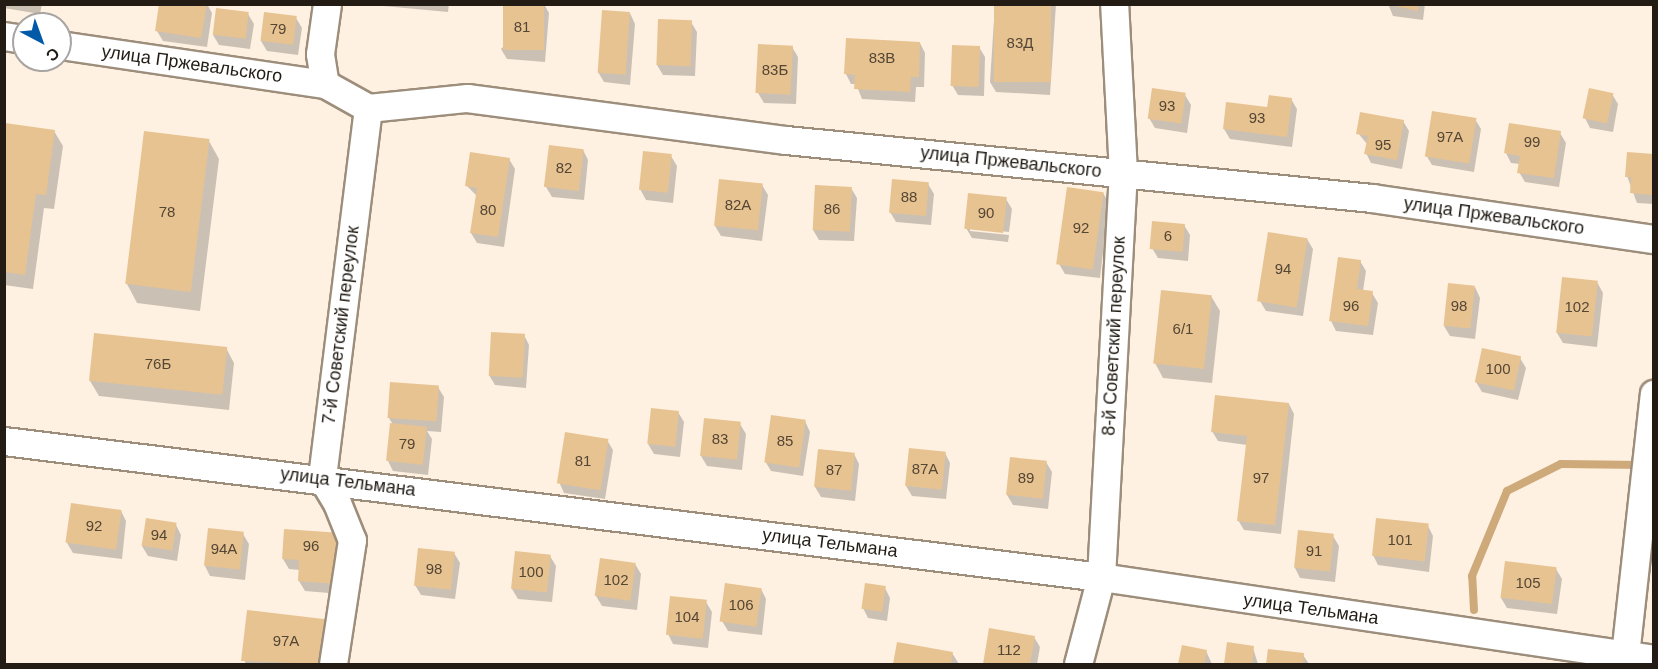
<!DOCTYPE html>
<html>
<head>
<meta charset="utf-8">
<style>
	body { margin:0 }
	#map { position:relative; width:1658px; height:669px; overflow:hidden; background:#fef1e1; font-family:Arial,sans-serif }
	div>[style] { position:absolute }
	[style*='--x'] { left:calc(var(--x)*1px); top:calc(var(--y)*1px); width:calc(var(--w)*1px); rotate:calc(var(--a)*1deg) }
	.shadow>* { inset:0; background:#0003 }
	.stream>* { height:8px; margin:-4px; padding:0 4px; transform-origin:4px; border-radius:4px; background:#cea979 }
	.building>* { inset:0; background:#e8c392; transform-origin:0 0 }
	.roads { filter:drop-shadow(2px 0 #9d8e7c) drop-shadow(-2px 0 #9d8e7c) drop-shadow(0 2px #9d8e7c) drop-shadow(0 -2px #9d8e7c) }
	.street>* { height:27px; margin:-13.5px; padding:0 13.5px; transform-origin:13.5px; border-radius:13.5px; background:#fff }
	span { translate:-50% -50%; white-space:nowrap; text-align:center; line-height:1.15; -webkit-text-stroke:4.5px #fff; paint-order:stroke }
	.number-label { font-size:15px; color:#544634 }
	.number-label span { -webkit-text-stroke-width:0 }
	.street-label { font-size:18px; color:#221c15 }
	.frame { position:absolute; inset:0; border:6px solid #221c15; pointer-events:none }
	.north { position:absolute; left:12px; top:12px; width:60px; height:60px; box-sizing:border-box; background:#fff; border:2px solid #a7a4a1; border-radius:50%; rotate:139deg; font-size:16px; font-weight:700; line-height:24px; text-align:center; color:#221c15 }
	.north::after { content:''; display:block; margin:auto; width:21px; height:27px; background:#0259a7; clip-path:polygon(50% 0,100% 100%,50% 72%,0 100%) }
</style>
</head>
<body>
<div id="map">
	<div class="shadow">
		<i style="clip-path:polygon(4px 4px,42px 4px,40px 14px,4px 8px)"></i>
		<i style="clip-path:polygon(161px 4px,207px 4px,212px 13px,207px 47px,163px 41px,157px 31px)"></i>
		<i style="clip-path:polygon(362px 4px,449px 4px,448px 12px)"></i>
		<i style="clip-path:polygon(544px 4px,549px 13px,545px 62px,507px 59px,501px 49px)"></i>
		<i style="clip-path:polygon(995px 4px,1056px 4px,1050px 95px,996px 92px,990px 82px)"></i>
		<i style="clip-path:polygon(1388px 4px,1425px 4px,1423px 20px,1393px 16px)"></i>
		<i style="clip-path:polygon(630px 13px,635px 24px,630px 85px,604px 82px,598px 72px)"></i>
		<i style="clip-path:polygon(248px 14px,254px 24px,250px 49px,219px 45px,213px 35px)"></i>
		<i style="clip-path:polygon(296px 18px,302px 28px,298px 55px,267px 51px,261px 41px)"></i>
		<i style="clip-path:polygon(691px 22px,697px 32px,695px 76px,663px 75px,657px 65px)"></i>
		<i style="clip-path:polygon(920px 43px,925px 53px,924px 87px,916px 87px,915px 102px,862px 99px,856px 84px,851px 84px,846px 74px)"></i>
		<i style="clip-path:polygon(792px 47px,798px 57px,796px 104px,764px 103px,758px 93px)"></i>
		<i style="clip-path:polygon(979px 47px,985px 57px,984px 96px,958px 95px,952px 85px)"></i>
		<i style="clip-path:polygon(1612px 94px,1618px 104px,1613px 132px,1590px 128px,1585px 118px)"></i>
		<i style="clip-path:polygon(1185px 95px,1191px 105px,1187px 133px,1155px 128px,1149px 118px)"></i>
		<i style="clip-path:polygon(1291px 99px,1297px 109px,1292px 147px,1230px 139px,1224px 129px)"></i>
		<i style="clip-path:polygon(1475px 119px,1481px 129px,1474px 172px,1432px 165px,1426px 155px)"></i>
		<i style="clip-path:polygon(1403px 121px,1409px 131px,1402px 169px,1371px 163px,1366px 153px,1367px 144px,1358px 133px)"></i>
		<i style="clip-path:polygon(4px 125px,54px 131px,63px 146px,54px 209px,44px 208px,33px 289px,4px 285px)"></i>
		<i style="clip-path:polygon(1560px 133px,1566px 143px,1559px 187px,1525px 182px,1519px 172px,1520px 164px,1511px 163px,1506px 153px)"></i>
		<i style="clip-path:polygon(209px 141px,219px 159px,200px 311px,137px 303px,127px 284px)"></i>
		<i style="clip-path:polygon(583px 150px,588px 160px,584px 200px,552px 197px,546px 187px)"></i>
		<i style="clip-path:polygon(1654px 155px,1654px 204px,1637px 203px,1627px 176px)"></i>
		<i style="clip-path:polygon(671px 156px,677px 166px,673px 203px,646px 200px,640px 189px)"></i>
		<i style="clip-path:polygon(509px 159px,515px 169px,504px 247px,477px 243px,471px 233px,477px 196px,467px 186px)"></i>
		<i style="clip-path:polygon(928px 184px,934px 194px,931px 225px,896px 222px,890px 212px)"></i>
		<i style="clip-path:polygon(762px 185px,768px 195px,762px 241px,721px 236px,715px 226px)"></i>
		<i style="clip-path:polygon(851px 188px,857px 198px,854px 241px,819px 240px,813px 230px)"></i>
		<i style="clip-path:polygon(1103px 193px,1109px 203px,1100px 278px,1065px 274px,1059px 264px)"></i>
		<i style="clip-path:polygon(1006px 199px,1012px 209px,1009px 232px,970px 228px,970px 231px,1009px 235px,1008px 242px,972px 238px,966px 228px)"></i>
		<i style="clip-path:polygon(1184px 225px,1190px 235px,1188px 261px,1158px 258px,1152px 248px)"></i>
		<i style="clip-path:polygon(1307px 239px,1313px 249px,1303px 316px,1266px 311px,1260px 301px)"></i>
		<i style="clip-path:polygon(1360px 261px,1366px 271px,1363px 291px,1372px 293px,1378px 303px,1373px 335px,1336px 331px,1331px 321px)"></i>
		<i style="clip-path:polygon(1597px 282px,1603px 293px,1597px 347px,1563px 343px,1557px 333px)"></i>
		<i style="clip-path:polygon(1475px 287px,1480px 298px,1475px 339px,1450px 336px,1444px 326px)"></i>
		<i style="clip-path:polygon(1211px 296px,1220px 311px,1212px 383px,1163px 378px,1155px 363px)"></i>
		<i style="clip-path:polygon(524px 335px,529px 345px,526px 388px,495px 385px,489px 375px)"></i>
		<i style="clip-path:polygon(226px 348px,234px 363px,229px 410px,99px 396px,90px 381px)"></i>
		<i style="clip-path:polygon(1520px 358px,1526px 368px,1518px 400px,1482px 392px,1476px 382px)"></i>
		<i style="clip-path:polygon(438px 387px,444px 397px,441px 432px,427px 431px,432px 439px,428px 475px,393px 471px,388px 461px,392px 423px,389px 418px)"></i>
		<i style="clip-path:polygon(1289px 404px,1294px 414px,1281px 534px,1244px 530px,1238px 520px,1247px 445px,1218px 441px,1212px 431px)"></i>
		<i style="clip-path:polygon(678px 412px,684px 422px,680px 457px,654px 454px,648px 444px)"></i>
		<i style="clip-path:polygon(705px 420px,740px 424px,746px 434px,742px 470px,707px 466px,701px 456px)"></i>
		<i style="clip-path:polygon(805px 421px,810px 432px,803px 476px,771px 471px,765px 461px)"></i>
		<i style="clip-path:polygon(607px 440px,613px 450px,605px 499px,564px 493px,559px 482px)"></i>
		<i style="clip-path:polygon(945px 453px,950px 463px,946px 499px,912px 496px,906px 486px)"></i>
		<i style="clip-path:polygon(854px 454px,859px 464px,855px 501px,821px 497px,815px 487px)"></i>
		<i style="clip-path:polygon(1046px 462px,1052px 472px,1048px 509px,1013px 505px,1007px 495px)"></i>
		<i style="clip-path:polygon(121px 511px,126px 521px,122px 559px,73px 553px,67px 543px)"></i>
		<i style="clip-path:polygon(176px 525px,181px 535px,177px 561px,148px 556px,142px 546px)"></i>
		<i style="clip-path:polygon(1428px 526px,1433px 536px,1429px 572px,1378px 565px,1373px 555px)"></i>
		<i style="clip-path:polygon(286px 530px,341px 594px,305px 591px,299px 581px,300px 570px,289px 569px,283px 559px)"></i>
		<i style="clip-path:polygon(243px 534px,249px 544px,245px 580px,210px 576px,205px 566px)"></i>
		<i style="clip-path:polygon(1333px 536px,1339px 546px,1335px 582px,1300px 578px,1295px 568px)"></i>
		<i style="clip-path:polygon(454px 553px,460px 563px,455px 599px,421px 595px,415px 585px)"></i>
		<i style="clip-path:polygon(550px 556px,556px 566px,552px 602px,518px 599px,512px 589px)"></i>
		<i style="clip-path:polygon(635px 564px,641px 574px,637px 610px,602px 606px,596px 596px)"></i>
		<i style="clip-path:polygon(1556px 569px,1562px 579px,1557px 614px,1507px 608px,1501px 598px)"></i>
		<i style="clip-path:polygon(885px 588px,890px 598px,887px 621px,868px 618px,863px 608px)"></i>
		<i style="clip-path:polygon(761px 589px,766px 599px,762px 635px,728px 631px,722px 621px)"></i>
		<i style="clip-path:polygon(706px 602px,712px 612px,708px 648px,673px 644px,668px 634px)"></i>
		<i style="clip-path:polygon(248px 612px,336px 664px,245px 664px)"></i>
		<i style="clip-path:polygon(990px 629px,1034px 637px,1040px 647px,1037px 664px,984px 664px)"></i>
		<i style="clip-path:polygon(898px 644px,952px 653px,959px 664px,895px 664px)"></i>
		<i style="clip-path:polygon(1229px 644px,1253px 648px,1258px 664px,1226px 664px)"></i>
		<i style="clip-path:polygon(1183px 646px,1206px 651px,1212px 664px,1179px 664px)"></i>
		<i style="clip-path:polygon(1269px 651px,1303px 655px,1309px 664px,1267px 664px)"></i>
	</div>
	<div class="stream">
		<i style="--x:1474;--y:610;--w:34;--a:-93"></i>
		<i style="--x:1472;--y:576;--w:92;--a:-67.6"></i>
		<i style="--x:1507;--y:491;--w:60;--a:-26.6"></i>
		<i style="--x:1561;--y:464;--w:82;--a:0.7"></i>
	</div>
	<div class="building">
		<i style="clip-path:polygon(159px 4px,207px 4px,201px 38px,155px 31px)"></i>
		<i style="left:503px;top:4px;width:41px;height:46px"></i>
		<i style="left:994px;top:4px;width:57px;height:78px"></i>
		<i style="clip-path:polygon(1386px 4px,1419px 4px,1418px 11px)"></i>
		<i style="left:216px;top:8px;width:33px;height:27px;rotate:7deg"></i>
		<i style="left:602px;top:10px;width:28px;height:63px;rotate:4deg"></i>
		<i style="left:264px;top:12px;width:33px;height:29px;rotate:7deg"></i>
		<i style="left:658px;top:19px;width:34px;height:46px;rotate:2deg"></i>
		<i style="clip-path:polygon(846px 38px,920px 42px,919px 77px,911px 77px,910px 92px,854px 89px,855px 75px,844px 74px)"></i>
		<i style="left:758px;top:44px;width:35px;height:49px;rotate:3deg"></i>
		<i style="left:952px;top:45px;width:28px;height:41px;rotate:2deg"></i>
		<i style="left:1152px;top:88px;width:34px;height:31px;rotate:8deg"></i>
		<i style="left:1589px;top:88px;width:25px;height:31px;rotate:12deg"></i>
		<i style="clip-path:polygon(1269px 95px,1292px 98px,1287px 137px,1223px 129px,1226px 102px,1267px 107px)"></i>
		<i style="left:1432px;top:111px;width:45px;height:46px;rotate:9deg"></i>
		<i style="clip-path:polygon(1360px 112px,1404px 120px,1397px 160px,1364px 154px,1368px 136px,1356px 134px)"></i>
		<i style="clip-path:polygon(5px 123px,55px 130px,46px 195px,36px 194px,25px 275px,5px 272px)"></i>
		<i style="clip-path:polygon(1509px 123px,1561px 131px,1554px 178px,1517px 173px,1520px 156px,1504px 153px)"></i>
		<i style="left:144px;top:131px;width:66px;height:154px;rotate:7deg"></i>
		<i style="left:549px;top:145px;width:35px;height:42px;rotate:7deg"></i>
		<i style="left:643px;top:151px;width:29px;height:39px;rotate:6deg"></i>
		<i style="clip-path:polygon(470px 152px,510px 158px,498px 237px,470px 233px,477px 188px,465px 186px)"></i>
		<i style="clip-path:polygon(1627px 152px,1654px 154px,1652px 195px,1630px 193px,1631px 177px,1625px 177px)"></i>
		<i style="left:719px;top:179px;width:44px;height:47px;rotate:6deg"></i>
		<i style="left:892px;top:179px;width:37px;height:34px;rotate:5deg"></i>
		<i style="left:815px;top:185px;width:37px;height:45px;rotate:3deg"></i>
		<i style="left:1067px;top:187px;width:37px;height:78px;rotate:8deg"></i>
		<i style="left:968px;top:193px;width:39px;height:36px;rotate:6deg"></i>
		<i style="left:1152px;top:221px;width:33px;height:28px;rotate:5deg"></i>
		<i style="left:1268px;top:232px;width:40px;height:70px;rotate:9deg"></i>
		<i style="clip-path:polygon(1338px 257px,1361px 260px,1357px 289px,1373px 291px,1368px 326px,1329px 321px)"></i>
		<i style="left:1562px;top:277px;width:36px;height:56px;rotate:6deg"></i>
		<i style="left:1448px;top:283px;width:27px;height:43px;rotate:6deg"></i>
		<i style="left:1161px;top:290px;width:51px;height:74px;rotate:6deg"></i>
		<i style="left:491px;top:332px;width:34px;height:44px;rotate:3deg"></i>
		<i style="left:94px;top:333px;width:134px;height:48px;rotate:6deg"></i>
		<i style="left:1482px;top:348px;width:40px;height:35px;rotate:12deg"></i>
		<i style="left:390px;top:382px;width:49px;height:36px;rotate:4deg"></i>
		<i style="clip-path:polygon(1215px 395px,1289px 403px,1275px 525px,1237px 521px,1247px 436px,1211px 432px)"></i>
		<i style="left:651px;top:408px;width:28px;height:36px;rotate:6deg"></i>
		<i style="left:771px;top:415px;width:35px;height:48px;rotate:8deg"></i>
		<i style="left:704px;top:418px;width:37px;height:38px;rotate:6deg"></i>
		<i style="left:390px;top:423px;width:37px;height:38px;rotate:6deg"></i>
		<i style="left:565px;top:432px;width:44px;height:52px;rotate:9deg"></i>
		<i style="left:909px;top:448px;width:37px;height:38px;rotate:6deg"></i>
		<i style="left:818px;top:449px;width:37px;height:38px;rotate:6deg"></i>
		<i style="left:1010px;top:457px;width:37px;height:38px;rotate:6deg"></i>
		<i style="left:71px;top:503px;width:51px;height:40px;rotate:8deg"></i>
		<i style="left:146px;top:518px;width:31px;height:28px;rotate:9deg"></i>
		<i style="left:1376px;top:518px;width:53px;height:38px;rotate:6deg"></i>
		<i style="left:208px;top:528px;width:36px;height:38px;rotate:6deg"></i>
		<i style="clip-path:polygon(284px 529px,341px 533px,336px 584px,298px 581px,299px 560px,282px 559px)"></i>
		<i style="left:1298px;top:530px;width:36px;height:38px;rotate:6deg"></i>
		<i style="left:418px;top:548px;width:37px;height:38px;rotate:6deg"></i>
		<i style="left:515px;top:551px;width:36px;height:38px;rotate:6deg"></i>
		<i style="left:600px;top:558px;width:36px;height:38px;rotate:8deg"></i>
		<i style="left:1505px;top:561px;width:52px;height:37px;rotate:7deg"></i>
		<i style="left:725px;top:583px;width:37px;height:39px;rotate:8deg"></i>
		<i style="left:865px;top:583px;width:21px;height:26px;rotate:8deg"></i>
		<i style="left:670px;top:596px;width:37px;height:39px;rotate:6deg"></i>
		<i style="clip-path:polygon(247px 610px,332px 620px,326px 664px,241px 661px)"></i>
		<i style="clip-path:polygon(989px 628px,1035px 636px,1030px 664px,983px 664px)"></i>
		<i style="clip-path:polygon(897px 642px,953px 652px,951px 664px,893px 664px)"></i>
		<i style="clip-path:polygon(1227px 642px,1254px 646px,1252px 664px,1224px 664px)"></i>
		<i style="clip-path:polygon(1182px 645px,1207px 650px,1204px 664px,1178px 664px)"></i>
		<i style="clip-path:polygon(1268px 649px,1304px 653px,1303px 664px,1266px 664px)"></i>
	</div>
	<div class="roads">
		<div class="street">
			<i style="--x:327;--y:4;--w:50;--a:98"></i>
			<i style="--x:320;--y:54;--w:30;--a:81"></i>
			<i style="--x:325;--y:84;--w:49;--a:29.2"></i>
			<i style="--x:368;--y:108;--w:373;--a:97.1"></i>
			<i style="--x:322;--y:478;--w:29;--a:59"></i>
			<i style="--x:337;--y:503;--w:40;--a:68"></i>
			<i style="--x:352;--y:540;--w:125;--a:98.7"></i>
			<i style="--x:4;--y:36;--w:20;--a:9"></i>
			<i style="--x:60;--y:45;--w:268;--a:8.4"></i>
			<i style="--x:368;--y:108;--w:100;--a:-5.8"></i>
			<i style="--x:467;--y:98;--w:322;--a:7.5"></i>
			<i style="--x:786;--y:140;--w:589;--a:5.65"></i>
			<i style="--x:1372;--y:198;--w:285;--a:8.3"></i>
			<i style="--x:4;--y:441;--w:1105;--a:7.07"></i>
			<i style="--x:1101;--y:577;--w:559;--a:8.43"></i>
			<i style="--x:1078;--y:664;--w:90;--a:-75.2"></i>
			<i style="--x:1101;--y:577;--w:405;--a:-86.9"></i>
			<i style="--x:1123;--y:173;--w:169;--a:-93"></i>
			<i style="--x:1624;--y:664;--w:272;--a:-83.7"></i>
		</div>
	</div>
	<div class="number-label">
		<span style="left:522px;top:27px">81</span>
		<span style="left:278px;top:29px">79</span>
		<span style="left:1020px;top:43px">83Д</span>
		<span style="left:882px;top:58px">83В</span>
		<span style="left:775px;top:70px">83Б</span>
		<span style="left:1167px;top:106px">93</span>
		<span style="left:1257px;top:118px">93</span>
		<span style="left:1450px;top:137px">97А</span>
		<span style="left:1532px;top:142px">99</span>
		<span style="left:1383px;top:145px">95</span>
		<span style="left:564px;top:168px">82</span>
		<span style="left:909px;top:197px">88</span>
		<span style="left:738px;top:205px">82А</span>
		<span style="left:832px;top:209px">86</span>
		<span style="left:488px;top:210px">80</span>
		<span style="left:167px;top:212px">78</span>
		<span style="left:986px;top:213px">90</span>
		<span style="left:1081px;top:228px">92</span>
		<span style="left:1168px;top:236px">6</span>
		<span style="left:1283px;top:269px">94</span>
		<span style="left:1351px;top:306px">96</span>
		<span style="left:1459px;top:306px">98</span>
		<span style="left:1577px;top:307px">102</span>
		<span style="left:1183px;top:329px">6/1</span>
		<span style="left:158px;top:364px">76Б</span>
		<span style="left:1498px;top:369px">100</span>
		<span style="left:720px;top:439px">83</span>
		<span style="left:785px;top:441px">85</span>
		<span style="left:407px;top:444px">79</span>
		<span style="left:583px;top:461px">81</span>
		<span style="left:925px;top:469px">87А</span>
		<span style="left:834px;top:470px">87</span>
		<span style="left:1026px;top:478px">89</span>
		<span style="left:1261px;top:478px">97</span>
		<span style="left:94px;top:526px">92</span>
		<span style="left:159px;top:535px">94</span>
		<span style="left:1400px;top:540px">101</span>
		<span style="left:311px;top:546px">96</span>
		<span style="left:224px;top:549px">94А</span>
		<span style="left:1314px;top:551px">91</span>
		<span style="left:434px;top:569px">98</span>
		<span style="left:531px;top:572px">100</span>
		<span style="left:616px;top:580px">102</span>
		<span style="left:1528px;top:583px">105</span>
		<span style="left:741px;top:605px">106</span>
		<span style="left:687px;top:617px">104</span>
		<span style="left:286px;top:641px">97А</span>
		<span style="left:1009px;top:650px">112</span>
	</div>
	<div class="street-label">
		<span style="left:192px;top:64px;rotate:8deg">улица Пржевальского</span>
		<span style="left:1011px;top:162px;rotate:6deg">улица Пржевальского</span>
		<span style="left:1494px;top:216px;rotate:8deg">улица Пржевальского</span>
		<span style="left:341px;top:325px;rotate:-83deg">7-й Советский переулок</span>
		<span style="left:1114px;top:336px;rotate:-87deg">8-й Советский переулок</span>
		<span style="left:348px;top:482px;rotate:7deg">улица Тельмана</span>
		<span style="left:830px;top:543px;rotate:7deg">улица Тельмана</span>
		<span style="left:1311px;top:609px;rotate:8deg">улица Тельмана</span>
	</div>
	<div class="frame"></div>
	<div class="north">С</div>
</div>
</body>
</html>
